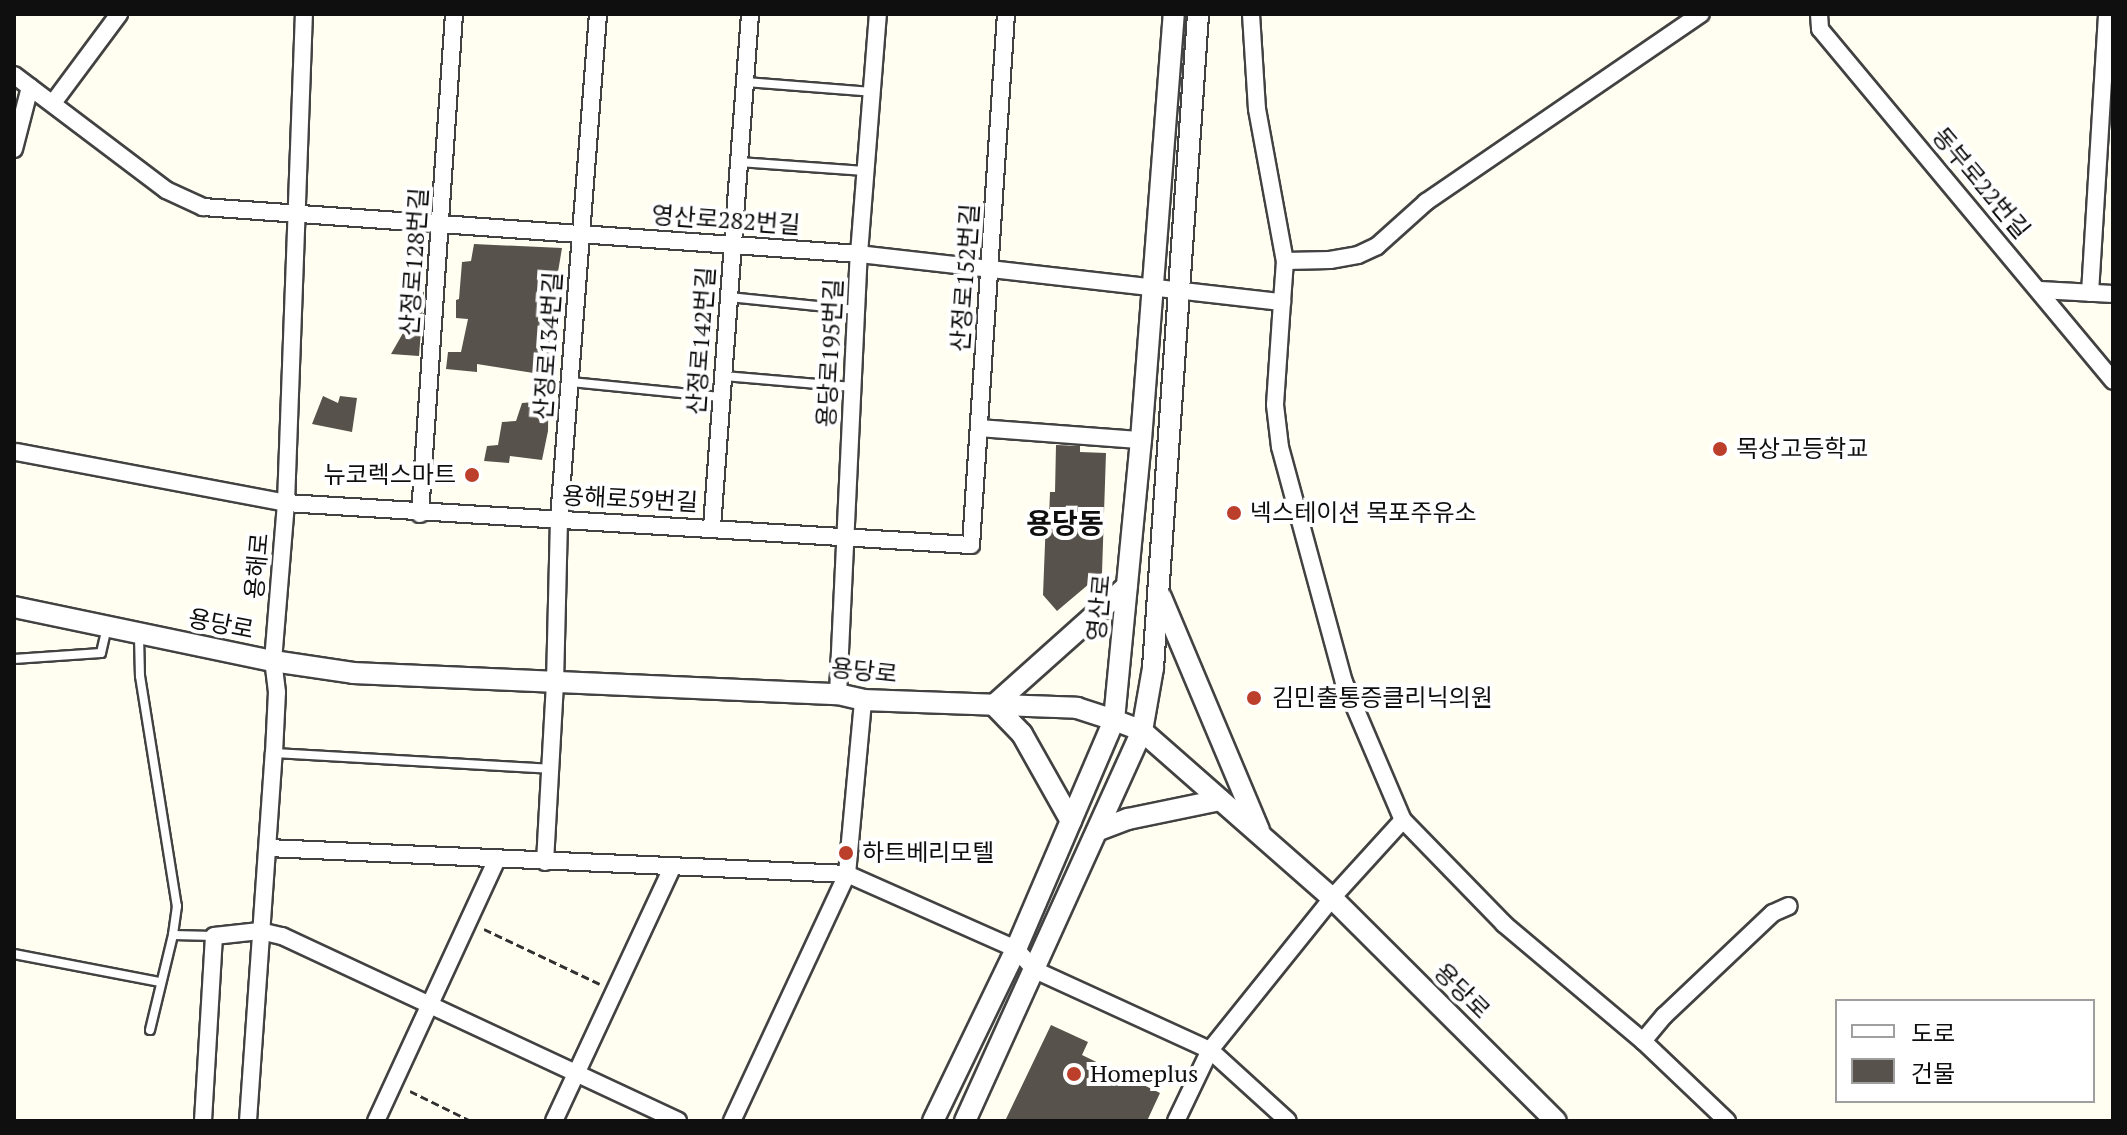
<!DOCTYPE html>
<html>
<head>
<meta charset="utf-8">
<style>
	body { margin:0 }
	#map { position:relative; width:2127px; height:1135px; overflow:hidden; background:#fffef1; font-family:"PT Serif","Noto Sans KR",serif }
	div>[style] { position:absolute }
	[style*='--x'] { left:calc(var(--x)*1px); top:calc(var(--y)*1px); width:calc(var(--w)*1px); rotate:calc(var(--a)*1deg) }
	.building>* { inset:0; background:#57524b }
	.path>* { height:3px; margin-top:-1.5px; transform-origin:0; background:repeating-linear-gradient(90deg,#313131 0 8px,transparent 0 12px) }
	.roads { filter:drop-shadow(2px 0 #424242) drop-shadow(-2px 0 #424242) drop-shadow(0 2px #424242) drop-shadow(0 -2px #424242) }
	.service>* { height:8px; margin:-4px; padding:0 4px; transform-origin:4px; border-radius:4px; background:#fff }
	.minor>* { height:16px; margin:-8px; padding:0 8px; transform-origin:8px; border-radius:8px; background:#fff }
	.tertiary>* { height:20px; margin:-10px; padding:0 10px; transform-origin:10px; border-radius:10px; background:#fff }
	.dots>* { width:22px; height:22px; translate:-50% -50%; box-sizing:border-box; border:4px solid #fff; border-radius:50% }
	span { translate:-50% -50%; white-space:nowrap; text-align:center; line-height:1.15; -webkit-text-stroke:8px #fff; paint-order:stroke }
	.street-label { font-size:24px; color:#0f0f0f }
	.poi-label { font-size:24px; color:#0f0f0f }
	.left { translate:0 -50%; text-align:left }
	.right { translate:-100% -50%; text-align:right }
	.quarter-label { font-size:28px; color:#0f0f0f; font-weight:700 }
	.frame { position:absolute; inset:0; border:16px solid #0f0f0f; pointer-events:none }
	.legend { position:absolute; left:1835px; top:999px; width:260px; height:104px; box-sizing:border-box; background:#fff; border:2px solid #9f9f9f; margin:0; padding:10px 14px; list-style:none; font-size:24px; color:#0f0f0f }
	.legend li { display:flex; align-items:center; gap:16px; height:40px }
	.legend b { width:40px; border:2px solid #9f9f9f }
</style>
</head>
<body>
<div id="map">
	<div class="building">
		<i style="clip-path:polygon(474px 244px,562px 248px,555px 290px,560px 289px,558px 318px,549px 363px,548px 431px,542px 460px,510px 456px,509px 463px,484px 461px,487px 446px,498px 445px,502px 422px,516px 421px,522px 403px,535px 402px,540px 374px,477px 364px,477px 372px,446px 369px,448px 352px,461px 352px,468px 319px,456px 318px,456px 300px,459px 299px,462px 262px,471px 261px)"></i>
		<i style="clip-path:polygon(409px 289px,424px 292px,419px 356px,391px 354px,407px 326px,401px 325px)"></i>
		<i style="clip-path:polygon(323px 396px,338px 403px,340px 396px,357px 398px,352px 432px,312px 424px)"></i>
		<i style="clip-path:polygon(1056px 445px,1080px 446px,1080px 452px,1106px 453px,1102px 573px,1057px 611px,1043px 595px,1046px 518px,1049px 518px,1050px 492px,1055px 492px)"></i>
		<i style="clip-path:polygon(1051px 1025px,1088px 1042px,1082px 1055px,1160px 1093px,1147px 1121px,1005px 1121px)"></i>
	</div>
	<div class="path">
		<i style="--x:484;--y:929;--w:128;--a:25.4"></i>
		<i style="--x:410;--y:1091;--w:68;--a:26.2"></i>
	</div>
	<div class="roads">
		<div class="service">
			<i style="--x:746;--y:82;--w:126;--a:4.5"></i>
			<i style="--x:739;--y:162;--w:126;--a:4.1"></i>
			<i style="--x:729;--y:297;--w:128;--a:5.8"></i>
			<i style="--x:724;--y:376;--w:129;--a:4.9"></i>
			<i style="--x:570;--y:382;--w:152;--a:5.7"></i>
			<i style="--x:139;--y:636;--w:40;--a:88.6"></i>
			<i style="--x:140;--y:676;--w:233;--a:80.9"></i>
			<i style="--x:177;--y:906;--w:29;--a:98"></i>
			<i style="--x:14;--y:659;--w:87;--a:-3.9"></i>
			<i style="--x:101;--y:653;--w:26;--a:-77"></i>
			<i style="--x:274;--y:753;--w:276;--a:3.3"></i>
			<i style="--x:14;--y:954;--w:149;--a:10.9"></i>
			<i style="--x:150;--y:1030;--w:98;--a:-76.4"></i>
			<i style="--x:173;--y:935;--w:41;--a:1.4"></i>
		</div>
		<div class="minor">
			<i style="--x:1251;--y:14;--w:95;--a:86.4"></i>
			<i style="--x:1257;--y:109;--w:155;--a:79.6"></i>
			<i style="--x:1285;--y:261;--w:41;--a:94.2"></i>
			<i style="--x:1819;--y:14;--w:15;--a:86"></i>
			<i style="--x:1820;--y:29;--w:458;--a:50.2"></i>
			<i style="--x:14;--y:75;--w:191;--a:37.1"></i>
			<i style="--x:166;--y:190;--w:41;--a:24.7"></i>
			<i style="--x:203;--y:207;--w:658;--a:4.1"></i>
			<i style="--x:859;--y:254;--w:426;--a:6.5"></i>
			<i style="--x:1282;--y:302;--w:103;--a:93.9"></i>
			<i style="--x:1275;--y:405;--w:42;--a:83.2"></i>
			<i style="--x:1280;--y:447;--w:244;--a:74.8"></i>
			<i style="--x:1344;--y:682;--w:150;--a:66.9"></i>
			<i style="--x:1403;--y:820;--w:145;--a:45.8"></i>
			<i style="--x:1504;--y:924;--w:182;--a:40.1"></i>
			<i style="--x:1643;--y:1041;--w:116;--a:43.6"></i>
			<i style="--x:53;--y:103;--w:111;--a:-53.4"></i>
			<i style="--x:14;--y:149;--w:64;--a:-75.5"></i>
			<i style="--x:1285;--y:261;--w:45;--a:-1.3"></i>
			<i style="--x:1330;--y:260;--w:28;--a:-10"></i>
			<i style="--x:1358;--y:255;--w:21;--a:-25"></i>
			<i style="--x:1377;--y:246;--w:66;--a:-41.9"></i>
			<i style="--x:1426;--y:202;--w:333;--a:-34.4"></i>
			<i style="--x:2040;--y:290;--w:73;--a:3.1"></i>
			<i style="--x:2090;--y:293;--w:280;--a:-86.5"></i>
			<i style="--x:980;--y:428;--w:161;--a:4.3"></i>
			<i style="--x:17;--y:452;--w:274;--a:10.7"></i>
			<i style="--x:286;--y:503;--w:686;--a:3.51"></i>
			<i style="--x:971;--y:545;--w:532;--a:-86.23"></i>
			<i style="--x:420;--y:514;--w:501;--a:-86.11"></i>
			<i style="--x:712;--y:527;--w:514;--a:-85.76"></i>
			<i style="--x:838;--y:694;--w:441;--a:-87.3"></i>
			<i style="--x:859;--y:254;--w:241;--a:-85.5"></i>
			<i style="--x:268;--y:848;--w:580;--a:2.57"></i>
			<i style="--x:847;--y:874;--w:185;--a:23.9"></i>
			<i style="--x:1016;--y:949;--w:28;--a:48"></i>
			<i style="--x:1035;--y:970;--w:192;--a:24.6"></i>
			<i style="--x:1210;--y:1050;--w:105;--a:42.3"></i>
			<i style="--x:545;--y:862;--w:179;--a:-86.8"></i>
			<i style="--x:555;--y:683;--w:164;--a:-88.6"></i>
			<i style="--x:559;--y:519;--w:507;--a:-85.58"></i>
			<i style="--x:1643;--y:1041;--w:33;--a:-50"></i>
			<i style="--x:1664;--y:1016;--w:150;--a:-43.4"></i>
			<i style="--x:1773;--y:913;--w:17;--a:-24"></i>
			<i style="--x:203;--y:1121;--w:185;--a:-86.6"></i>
			<i style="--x:214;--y:936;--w:46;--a:-6.2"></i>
			<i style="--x:260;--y:931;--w:23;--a:13"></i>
			<i style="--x:282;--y:936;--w:437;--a:25"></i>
			<i style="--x:248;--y:1121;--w:369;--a:-86"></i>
			<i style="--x:274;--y:753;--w:61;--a:-87.2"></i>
			<i style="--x:277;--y:692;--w:31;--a:-97"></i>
			<i style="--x:273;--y:661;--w:159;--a:-85.3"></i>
			<i style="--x:286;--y:503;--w:489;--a:-87.9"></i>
			<i style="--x:376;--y:1121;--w:286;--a:-65.2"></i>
			<i style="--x:554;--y:1121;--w:279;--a:-65"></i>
			<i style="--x:732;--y:1121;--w:272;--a:-65"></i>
			<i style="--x:847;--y:874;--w:175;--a:-84.7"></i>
			<i style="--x:1176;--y:1121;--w:79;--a:-64.4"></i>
			<i style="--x:1210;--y:1050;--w:195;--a:-51.2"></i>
			<i style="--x:1332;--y:898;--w:105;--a:-47.7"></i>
		</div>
		<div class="tertiary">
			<i style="--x:1161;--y:597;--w:253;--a:67.2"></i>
			<i style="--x:14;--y:607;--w:265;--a:11.8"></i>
			<i style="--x:273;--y:661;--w:81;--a:8.5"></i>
			<i style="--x:353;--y:673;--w:485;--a:2.5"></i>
			<i style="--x:838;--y:694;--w:26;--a:13"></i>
			<i style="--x:863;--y:700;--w:214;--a:2.1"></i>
			<i style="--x:1077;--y:708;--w:39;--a:18"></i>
			<i style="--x:1114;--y:720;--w:30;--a:21"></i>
			<i style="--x:1142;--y:731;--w:253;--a:41.3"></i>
			<i style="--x:1332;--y:898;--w:316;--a:44.9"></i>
			<i style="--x:1071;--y:821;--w:100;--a:-119.4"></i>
			<i style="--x:1022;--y:734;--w:40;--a:-134"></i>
			<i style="--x:994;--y:705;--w:178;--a:-41.8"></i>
			<i style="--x:1099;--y:830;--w:31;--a:-21"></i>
			<i style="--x:1128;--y:819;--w:94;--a:-11.7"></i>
			<i style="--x:933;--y:1121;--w:191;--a:-64.2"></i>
			<i style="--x:1016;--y:949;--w:249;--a:-66.8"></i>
			<i style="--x:1114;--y:720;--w:281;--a:-84.5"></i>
			<i style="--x:1141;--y:440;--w:427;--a:-85.6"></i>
			<i style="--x:965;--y:1121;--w:428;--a:-65.6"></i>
			<i style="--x:1142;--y:731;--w:64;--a:-80.1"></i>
			<i style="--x:1153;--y:668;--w:656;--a:-86.06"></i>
		</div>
	</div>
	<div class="dots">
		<i style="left:1720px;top:449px;background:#bb3f2a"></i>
		<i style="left:472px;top:475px;background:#bb3f2a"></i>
		<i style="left:1234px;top:513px;background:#bb3f2a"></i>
		<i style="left:1254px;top:698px;background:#bb3f2a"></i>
		<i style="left:846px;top:853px;background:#bb3f2a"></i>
		<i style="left:1074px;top:1074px;background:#bb3f2a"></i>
	</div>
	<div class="street-label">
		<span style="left:1981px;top:183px;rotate:50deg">동부로22번길</span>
		<span style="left:726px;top:220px;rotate:4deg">영산로282번길</span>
		<span style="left:414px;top:262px;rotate:-86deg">산정로128번길</span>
		<span style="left:965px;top:278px;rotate:-86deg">산정로152번길</span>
		<span style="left:701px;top:341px;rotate:-86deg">산정로142번길</span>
		<span style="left:548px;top:346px;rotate:-86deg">산정로134번길</span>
		<span style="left:830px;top:353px;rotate:-87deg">용당로195번길</span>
		<span style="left:630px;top:499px;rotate:3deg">용해로59번길</span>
		<span style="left:257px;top:566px;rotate:-85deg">용해로</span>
		<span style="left:1099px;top:608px;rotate:-85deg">영산로</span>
		<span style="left:221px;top:624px;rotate:11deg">용당로</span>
		<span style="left:864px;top:671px;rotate:6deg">용당로</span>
		<span style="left:1462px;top:991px;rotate:45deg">용당로</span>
	</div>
	<div class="poi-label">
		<span class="left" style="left:1736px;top:449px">목상고등학교</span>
		<span class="right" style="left:456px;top:475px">뉴코렉스마트</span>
		<span class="left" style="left:1250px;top:513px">넥스테이션 목포주유소</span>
		<span class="left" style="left:1272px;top:698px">김민출통증클리닉의원</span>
		<span class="left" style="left:862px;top:853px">하트베리모텔</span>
		<span class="left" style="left:1090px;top:1074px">Homeplus</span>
	</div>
	<div class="quarter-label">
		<span style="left:1065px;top:523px">용당동</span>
	</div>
	<div class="frame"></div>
	<ul class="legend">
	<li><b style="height:10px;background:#fff"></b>도로</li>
	<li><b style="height:22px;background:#57524b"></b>건물</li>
	</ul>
</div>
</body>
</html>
